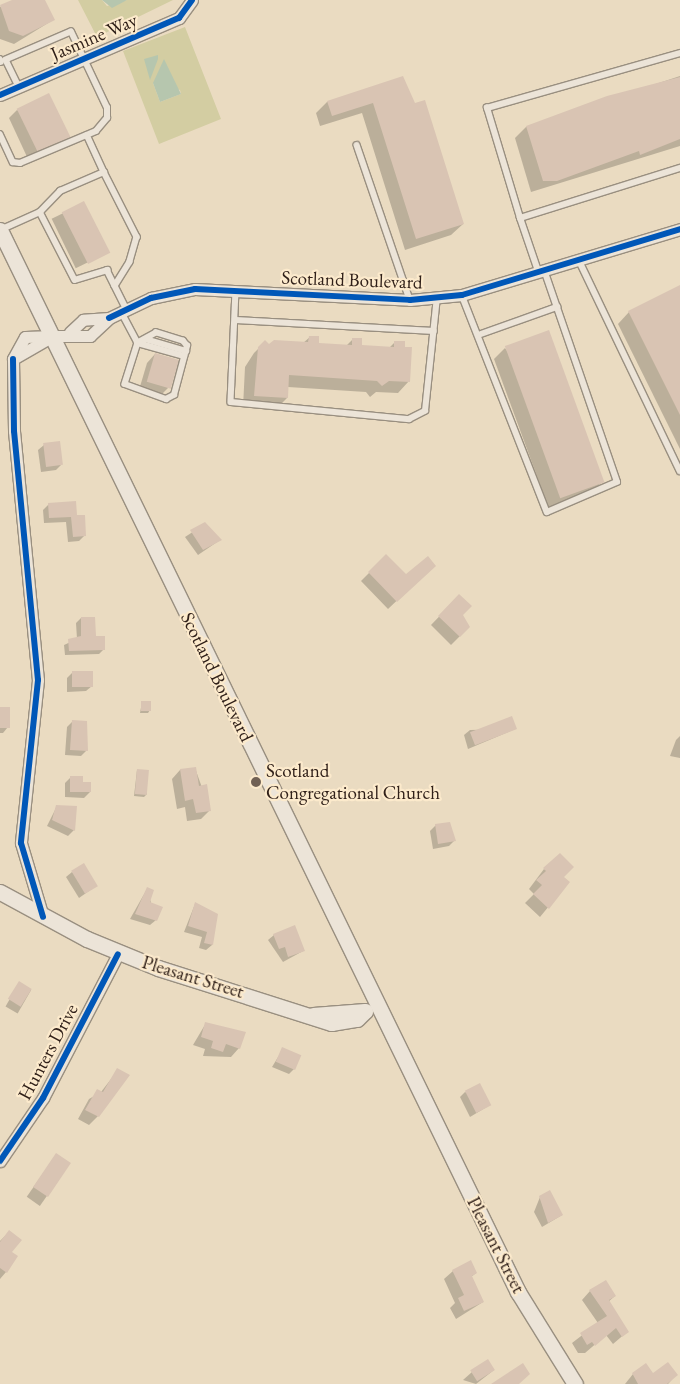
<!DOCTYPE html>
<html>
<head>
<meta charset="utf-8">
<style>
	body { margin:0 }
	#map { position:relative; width:680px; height:1384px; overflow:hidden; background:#eadbc1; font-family:"EB Garamond",serif }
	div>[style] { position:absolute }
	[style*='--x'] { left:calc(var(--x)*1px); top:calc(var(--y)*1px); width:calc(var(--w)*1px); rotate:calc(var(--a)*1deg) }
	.green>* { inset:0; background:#d3cda2 }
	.water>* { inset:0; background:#b6c6ae }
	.shadow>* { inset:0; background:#0003; transform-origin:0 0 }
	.building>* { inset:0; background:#d9c4b3; transform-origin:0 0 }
	.roads { filter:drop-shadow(1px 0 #998f80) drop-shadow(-1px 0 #998f80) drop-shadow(0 1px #998f80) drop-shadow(0 -1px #998f80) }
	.lane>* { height:5.5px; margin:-2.75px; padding:0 2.75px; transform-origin:2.75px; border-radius:2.75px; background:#ece4d8 }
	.street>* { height:11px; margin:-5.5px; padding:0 5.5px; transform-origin:5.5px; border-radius:5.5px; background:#ece4d8 }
	.secondary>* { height:15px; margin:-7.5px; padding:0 7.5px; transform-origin:7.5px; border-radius:7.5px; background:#ece4d8 }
	.cycleway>* { height:6px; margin:-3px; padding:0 3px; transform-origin:3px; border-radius:3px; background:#0057b8 }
	.dots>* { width:14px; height:14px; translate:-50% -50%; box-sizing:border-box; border:2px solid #fceacc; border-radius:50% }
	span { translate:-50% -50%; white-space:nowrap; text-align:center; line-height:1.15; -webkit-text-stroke:4.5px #fceacc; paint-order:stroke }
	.street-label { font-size:19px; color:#302019 }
	.poi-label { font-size:19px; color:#302019 }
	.left { translate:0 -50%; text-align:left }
</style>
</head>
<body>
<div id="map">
	<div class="green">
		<i style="clip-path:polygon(78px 0,102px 0,107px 6px,127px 0,173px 0,97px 37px)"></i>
		<i style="clip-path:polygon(evenodd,185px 27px,221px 119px,159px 144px,123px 51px,185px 27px,153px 83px,180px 90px,181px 94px,160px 102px,153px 83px)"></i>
	</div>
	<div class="water">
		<i style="clip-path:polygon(102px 0,127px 0,112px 8px)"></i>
		<i style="clip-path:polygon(158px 55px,158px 59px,150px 80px,144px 59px)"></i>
		<i style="clip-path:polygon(164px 59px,181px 94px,160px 102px,153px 83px)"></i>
	</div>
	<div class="shadow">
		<i style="clip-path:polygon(15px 0,43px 0,53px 20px,14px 44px,0 39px,0 7px)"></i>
		<i style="clip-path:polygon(680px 76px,680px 146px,531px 192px,515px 138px,526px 127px)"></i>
		<i style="clip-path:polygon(403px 78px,463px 224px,451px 235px,405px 250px,362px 113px,320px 126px,316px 113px,327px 102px)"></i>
		<i style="clip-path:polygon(17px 110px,68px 137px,28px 159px,9px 118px)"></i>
		<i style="left:84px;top:203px;width:55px;height:36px;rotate:64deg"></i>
		<i style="clip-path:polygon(680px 287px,680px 449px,618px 324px,629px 312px)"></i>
		<i style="clip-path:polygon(310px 337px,318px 344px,346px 346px,353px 339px,361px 346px,389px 348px,395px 342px,409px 381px,398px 393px,376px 392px,370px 397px,366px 392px,288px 387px,287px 398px,276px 409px,243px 407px,245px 367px,254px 353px,265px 342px,269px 346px,303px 343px)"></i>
		<i style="clip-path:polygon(505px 348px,601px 483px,589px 494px,549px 509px,494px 359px)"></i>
		<i style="clip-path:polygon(155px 354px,168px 388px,159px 397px,139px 390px,147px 363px)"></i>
		<i style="clip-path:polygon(44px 445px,61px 465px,56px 470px,41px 472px,38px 450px)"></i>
		<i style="clip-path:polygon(49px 504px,75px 517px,85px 535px,79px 541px,68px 542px,66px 522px,44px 523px,43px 510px)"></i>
		<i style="clip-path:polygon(205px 524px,220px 540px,198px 555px,185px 537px)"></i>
		<i style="clip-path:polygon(386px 556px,406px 576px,426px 573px,388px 609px,361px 581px)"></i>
		<i style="clip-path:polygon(459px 596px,461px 615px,469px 627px,451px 645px,431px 625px)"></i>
		<i style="clip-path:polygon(81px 618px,104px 649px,99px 654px,65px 655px,64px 645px,77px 639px,76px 623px)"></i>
		<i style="clip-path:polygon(72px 673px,92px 686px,86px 691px,67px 692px,67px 678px)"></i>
		<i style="clip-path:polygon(142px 702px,150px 710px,148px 713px,140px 713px)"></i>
		<i style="clip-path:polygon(0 708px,8px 727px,3px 733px,0 733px)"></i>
		<i style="clip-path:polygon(73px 721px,87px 750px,81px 756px,65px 755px,67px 727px)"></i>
		<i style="clip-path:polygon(515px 729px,468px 749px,464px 735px,470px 730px)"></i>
		<i style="clip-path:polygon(680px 736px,680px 758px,670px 756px,676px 740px)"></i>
		<i style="clip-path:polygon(195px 768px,210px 810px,201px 819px,187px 821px,185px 807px,177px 809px,172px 779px,180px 770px)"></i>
		<i style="clip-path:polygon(137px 770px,147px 794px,144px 797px,134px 796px)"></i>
		<i style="clip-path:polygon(71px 777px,90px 792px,84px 798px,65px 797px,65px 783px)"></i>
		<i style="clip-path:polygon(57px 806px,76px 807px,74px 830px,68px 836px,47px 826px)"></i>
		<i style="clip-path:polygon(436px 825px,454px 841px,449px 846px,433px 849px,430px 831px)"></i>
		<i style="clip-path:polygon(544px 869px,568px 883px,540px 917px,525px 903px,534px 894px,529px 889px)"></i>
		<i style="clip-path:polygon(72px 872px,96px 886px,79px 898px,66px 877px)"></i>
		<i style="clip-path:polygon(147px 889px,156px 920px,150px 925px,130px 919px)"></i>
		<i style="clip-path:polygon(195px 904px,217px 915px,212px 945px,206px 950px,199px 948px,202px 937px,184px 932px)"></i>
		<i style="clip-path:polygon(274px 935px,303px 951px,283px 962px,268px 940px)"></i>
		<i style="left:19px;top:983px;width:14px;height:27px;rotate:30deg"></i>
		<i style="clip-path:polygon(206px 1023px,239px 1048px,231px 1057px,203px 1056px,205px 1049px,193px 1045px)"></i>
		<i style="clip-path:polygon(283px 1049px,295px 1068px,289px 1074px,272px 1067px)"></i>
		<i style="clip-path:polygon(118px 1070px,128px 1076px,98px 1116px,89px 1125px,78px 1119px,89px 1099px,101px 1092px)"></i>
		<i style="clip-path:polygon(465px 1092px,490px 1105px,470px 1117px,460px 1097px)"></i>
		<i style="left:56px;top:1155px;width:16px;height:51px;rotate:35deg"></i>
		<i style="clip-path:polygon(540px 1197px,562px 1215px,542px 1227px,534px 1212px)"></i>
		<i style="clip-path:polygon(9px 1232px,11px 1252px,6px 1272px,0 1279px,0 1241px)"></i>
		<i style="clip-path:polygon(453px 1271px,476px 1273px,471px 1277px,483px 1302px,456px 1319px,450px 1308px,455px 1303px,444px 1279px)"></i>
		<i style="clip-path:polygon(590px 1291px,615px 1296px,608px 1302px,627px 1332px,613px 1344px,606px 1335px,585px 1353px,578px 1353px,572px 1343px,598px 1323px,582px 1300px)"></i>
		<i style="clip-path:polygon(494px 1370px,476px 1384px,463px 1380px,472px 1372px)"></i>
		<i style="clip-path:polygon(633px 1374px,652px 1374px,676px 1375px,668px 1384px,625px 1384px)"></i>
	</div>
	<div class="building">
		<i style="clip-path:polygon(12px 0,45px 0,55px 20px,23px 36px,9px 31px,0 5px)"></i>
		<i style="clip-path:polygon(403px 76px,415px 103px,425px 100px,464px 224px,416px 239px,373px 103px,332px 116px,327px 101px)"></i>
		<i style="clip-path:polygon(680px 77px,680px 139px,640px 155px,639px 151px,557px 181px,543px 181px,526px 126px,607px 96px)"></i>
		<i style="left:49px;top:93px;width:49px;height:36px;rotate:64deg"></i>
		<i style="left:84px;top:201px;width:58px;height:25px;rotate:63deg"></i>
		<i style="clip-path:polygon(680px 285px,680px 415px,628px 311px)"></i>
		<i style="left:549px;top:330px;width:162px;height:47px;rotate:70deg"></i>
		<i style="clip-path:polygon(309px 336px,319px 336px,319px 343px,352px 345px,352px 338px,362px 338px,362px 345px,394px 347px,394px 341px,405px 341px,405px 347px,412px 347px,410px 382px,389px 381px,382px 386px,377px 381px,289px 375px,288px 398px,254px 396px,258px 347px,265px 340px,269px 344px,274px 340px,308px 342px)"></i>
		<i style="left:155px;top:353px;width:25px;height:30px;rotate:16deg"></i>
		<i style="left:60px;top:441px;width:24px;height:17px;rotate:83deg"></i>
		<i style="clip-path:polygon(76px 501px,77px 515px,85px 515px,86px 536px,73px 537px,71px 517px,49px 518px,48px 503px)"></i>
		<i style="clip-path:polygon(205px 522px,222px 540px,203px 550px,190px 530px)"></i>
		<i style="clip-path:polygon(386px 554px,406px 574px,428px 556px,436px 566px,397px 602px,368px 572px)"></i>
		<i style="clip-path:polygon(459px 594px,472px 606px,463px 615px,470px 627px,460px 637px,438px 616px)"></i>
		<i style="clip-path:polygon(81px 617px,95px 617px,96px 636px,105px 636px,105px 650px,69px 651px,68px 639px,81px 636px)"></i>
		<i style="left:72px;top:671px;width:21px;height:16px"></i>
		<i style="left:141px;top:701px;width:10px;height:10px"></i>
		<i style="left:0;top:707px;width:10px;height:21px"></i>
		<i style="left:512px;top:716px;width:14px;height:45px;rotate:69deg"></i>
		<i style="clip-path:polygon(72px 720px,87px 721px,88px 751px,70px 750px)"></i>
		<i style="clip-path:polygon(196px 767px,199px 786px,207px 784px,211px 811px,196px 813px,193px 799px,185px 801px,180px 769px)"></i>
		<i style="left:137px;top:769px;width:12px;height:25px;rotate:5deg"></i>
		<i style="clip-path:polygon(70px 776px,83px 776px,83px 782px,91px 782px,91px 792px,70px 792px)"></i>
		<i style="clip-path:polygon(56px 805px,77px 806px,75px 831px,52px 820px)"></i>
		<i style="clip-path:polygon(450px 822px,456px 841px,438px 844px,435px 824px)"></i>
		<i style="clip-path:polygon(560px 853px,574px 867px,564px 877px,570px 882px,549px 909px,533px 894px,542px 885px,536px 880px,546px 871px,543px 868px)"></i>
		<i style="left:84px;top:863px;width:27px;height:15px;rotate:59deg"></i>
		<i style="clip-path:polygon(147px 887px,154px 890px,150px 902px,163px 907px,157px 921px,135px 914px)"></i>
		<i style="clip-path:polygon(195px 902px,218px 914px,213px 945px,204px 943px,207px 932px,188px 926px)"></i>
		<i style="clip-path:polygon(295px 925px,305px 951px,288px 957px,285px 947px,279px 949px,273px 934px)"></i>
		<i style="left:19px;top:981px;width:15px;height:21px;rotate:32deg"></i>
		<i style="clip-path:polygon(205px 1022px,246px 1032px,240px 1049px,226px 1044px,223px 1052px,211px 1048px,213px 1041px,201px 1037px)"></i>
		<i style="left:282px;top:1047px;width:21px;height:16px;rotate:23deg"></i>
		<i style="clip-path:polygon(117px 1068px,130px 1075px,99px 1117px,85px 1110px,97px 1089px,103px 1092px)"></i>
		<i style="left:480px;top:1083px;width:25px;height:17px;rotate:63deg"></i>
		<i style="left:56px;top:1153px;width:18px;height:41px;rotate:34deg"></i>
		<i style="clip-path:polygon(550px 1190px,563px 1215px,548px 1223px,539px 1196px)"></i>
		<i style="clip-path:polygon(9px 1230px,22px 1240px,12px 1252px,18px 1256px,7px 1273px,0 1268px,0 1242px)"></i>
		<i style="clip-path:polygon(471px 1260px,477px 1273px,472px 1276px,484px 1302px,464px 1311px,458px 1298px,464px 1295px,452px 1270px)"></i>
		<i style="clip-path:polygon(606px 1280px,616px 1296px,609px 1300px,629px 1332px,622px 1337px,616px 1328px,595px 1346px,592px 1342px,587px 1345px,580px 1333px,607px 1316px,589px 1290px)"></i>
		<i style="left:488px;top:1359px;width:13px;height:21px;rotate:58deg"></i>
		<i style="clip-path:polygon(668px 1362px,678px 1375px,667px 1384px,638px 1384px,632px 1373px,646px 1363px,653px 1373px)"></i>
		<i style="clip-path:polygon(523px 1363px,530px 1374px,519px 1384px,491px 1384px)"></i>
	</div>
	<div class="roads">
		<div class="lane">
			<i style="--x:0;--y:59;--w:3;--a:72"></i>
			<i style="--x:0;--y:134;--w:31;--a:65"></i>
			<i style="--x:13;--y:162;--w:7;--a:8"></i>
			<i style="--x:20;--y:163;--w:82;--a:-22.8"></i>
			<i style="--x:96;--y:131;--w:17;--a:-50"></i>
			<i style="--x:107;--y:118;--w:10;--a:-90"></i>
			<i style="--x:107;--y:108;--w:84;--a:-115.3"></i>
			<i style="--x:71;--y:32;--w:71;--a:156.7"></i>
			<i style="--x:6;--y:60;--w:28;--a:64"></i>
			<i style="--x:87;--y:135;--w:41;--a:65.3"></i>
			<i style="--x:357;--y:145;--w:164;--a:71.1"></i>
			<i style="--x:40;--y:212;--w:76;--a:62.8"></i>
			<i style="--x:75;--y:280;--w:34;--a:-17"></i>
			<i style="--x:107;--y:270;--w:42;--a:63.4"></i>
			<i style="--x:520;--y:218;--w:115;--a:-106.7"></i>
			<i style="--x:487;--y:108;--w:201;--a:-15.9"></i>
			<i style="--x:0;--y:230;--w:44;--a:-24.2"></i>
			<i style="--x:40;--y:212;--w:29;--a:-46"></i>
			<i style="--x:60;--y:191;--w:48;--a:-23.4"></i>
			<i style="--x:104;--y:172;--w:73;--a:63.1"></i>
			<i style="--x:137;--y:237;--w:26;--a:106"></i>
			<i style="--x:130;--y:262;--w:28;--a:122"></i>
			<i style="--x:579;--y:260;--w:234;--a:64.4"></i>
			<i style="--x:538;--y:271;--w:56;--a:-108.8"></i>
			<i style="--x:520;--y:218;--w:168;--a:-17.4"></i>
			<i style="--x:236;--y:291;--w:111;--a:92.6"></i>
			<i style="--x:231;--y:402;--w:179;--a:5.5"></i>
			<i style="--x:409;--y:419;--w:18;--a:-27"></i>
			<i style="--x:425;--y:411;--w:115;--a:-84"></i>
			<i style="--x:462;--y:295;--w:233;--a:68.6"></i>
			<i style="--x:547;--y:512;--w:76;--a:-23.2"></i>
			<i style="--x:617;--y:482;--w:224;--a:-109"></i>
			<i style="--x:121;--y:311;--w:36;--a:62"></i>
			<i style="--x:138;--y:343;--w:43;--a:107.6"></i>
			<i style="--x:125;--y:384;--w:44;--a:20.1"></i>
			<i style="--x:166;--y:399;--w:9;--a:-27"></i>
			<i style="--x:174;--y:395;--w:51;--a:-75.1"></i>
			<i style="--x:187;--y:346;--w:6;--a:-129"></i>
			<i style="--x:183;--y:341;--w:28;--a:-163"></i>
			<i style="--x:156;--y:333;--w:21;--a:151"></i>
			<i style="--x:236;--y:320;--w:198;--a:3.2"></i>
			<i style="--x:481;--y:334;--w:81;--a:-19.6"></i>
			<i style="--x:145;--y:339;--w:43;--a:16.3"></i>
			<i style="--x:138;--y:343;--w:48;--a:15.8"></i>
		</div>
		<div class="street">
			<i style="--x:0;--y:95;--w:195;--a:-23.3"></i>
			<i style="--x:179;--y:18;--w:22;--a:-54"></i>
			<i style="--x:109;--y:318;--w:47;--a:-25.5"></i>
			<i style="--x:151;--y:298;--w:45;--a:-11.6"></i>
			<i style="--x:195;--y:289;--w:215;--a:2.9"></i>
			<i style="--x:410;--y:300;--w:52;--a:-5.5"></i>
			<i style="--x:462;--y:295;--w:228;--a:-16.8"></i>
			<i style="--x:53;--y:336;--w:28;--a:178"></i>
			<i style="--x:25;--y:337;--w:25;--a:119"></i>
			<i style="--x:13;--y:359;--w:46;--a:-29.9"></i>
			<i style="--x:53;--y:336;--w:37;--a:0"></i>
			<i style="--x:90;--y:336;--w:26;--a:-43"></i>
			<i style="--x:109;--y:318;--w:26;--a:176"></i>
			<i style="--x:83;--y:320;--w:18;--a:137"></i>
			<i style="--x:13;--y:359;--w:72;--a:89.2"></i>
			<i style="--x:14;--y:431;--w:250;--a:84.5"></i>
			<i style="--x:38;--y:680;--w:164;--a:96"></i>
			<i style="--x:21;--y:843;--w:77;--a:73.4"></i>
			<i style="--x:0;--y:1161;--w:76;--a:-55.7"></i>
			<i style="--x:43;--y:1098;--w:162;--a:-62.5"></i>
		</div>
		<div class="secondary">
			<i style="--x:0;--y:230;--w:1182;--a:64"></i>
			<i style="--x:518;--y:1292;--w:108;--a:58.2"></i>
			<i style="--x:0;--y:892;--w:99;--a:28.4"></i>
			<i style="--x:87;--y:939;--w:77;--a:22.2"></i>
			<i style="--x:158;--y:968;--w:182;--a:17.6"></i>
			<i style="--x:331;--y:1023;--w:26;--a:-9"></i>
			<i style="--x:357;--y:1019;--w:11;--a:-45"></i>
			<i style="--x:365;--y:1011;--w:52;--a:175.6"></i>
		</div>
	</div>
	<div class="cycleway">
		<i style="--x:0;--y:95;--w:195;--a:-23.3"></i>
		<i style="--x:179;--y:18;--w:22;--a:-54"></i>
		<i style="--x:109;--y:318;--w:47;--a:-25.5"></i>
		<i style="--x:151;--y:298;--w:45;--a:-11.6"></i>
		<i style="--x:195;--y:289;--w:215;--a:2.9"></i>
		<i style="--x:410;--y:300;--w:52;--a:-5.5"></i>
		<i style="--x:462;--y:295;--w:228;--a:-16.8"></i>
		<i style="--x:13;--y:359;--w:72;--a:89.2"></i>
		<i style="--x:14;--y:431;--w:250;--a:84.5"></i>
		<i style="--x:38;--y:680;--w:164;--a:96"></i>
		<i style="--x:21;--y:843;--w:77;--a:73.4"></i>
		<i style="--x:0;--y:1161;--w:76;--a:-55.7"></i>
		<i style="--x:43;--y:1098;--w:162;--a:-62.5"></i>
	</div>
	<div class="dots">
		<i style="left:256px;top:782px;background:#716154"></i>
	</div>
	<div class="street-label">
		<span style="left:94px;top:37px;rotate:-23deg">Jasmine Way</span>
		<span style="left:352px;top:280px;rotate:2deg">Scotland Boulevard</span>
		<span style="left:217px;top:677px;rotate:64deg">Scotland Boulevard</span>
		<span style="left:193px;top:977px;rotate:17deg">Pleasant Street</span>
		<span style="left:48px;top:1052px;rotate:-62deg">Hunters Drive</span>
		<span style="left:496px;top:1245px;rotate:63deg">Pleasant Street</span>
	</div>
	<div class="poi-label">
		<span class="left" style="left:266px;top:782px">Scotland<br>Congregational Church</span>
	</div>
</div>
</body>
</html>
